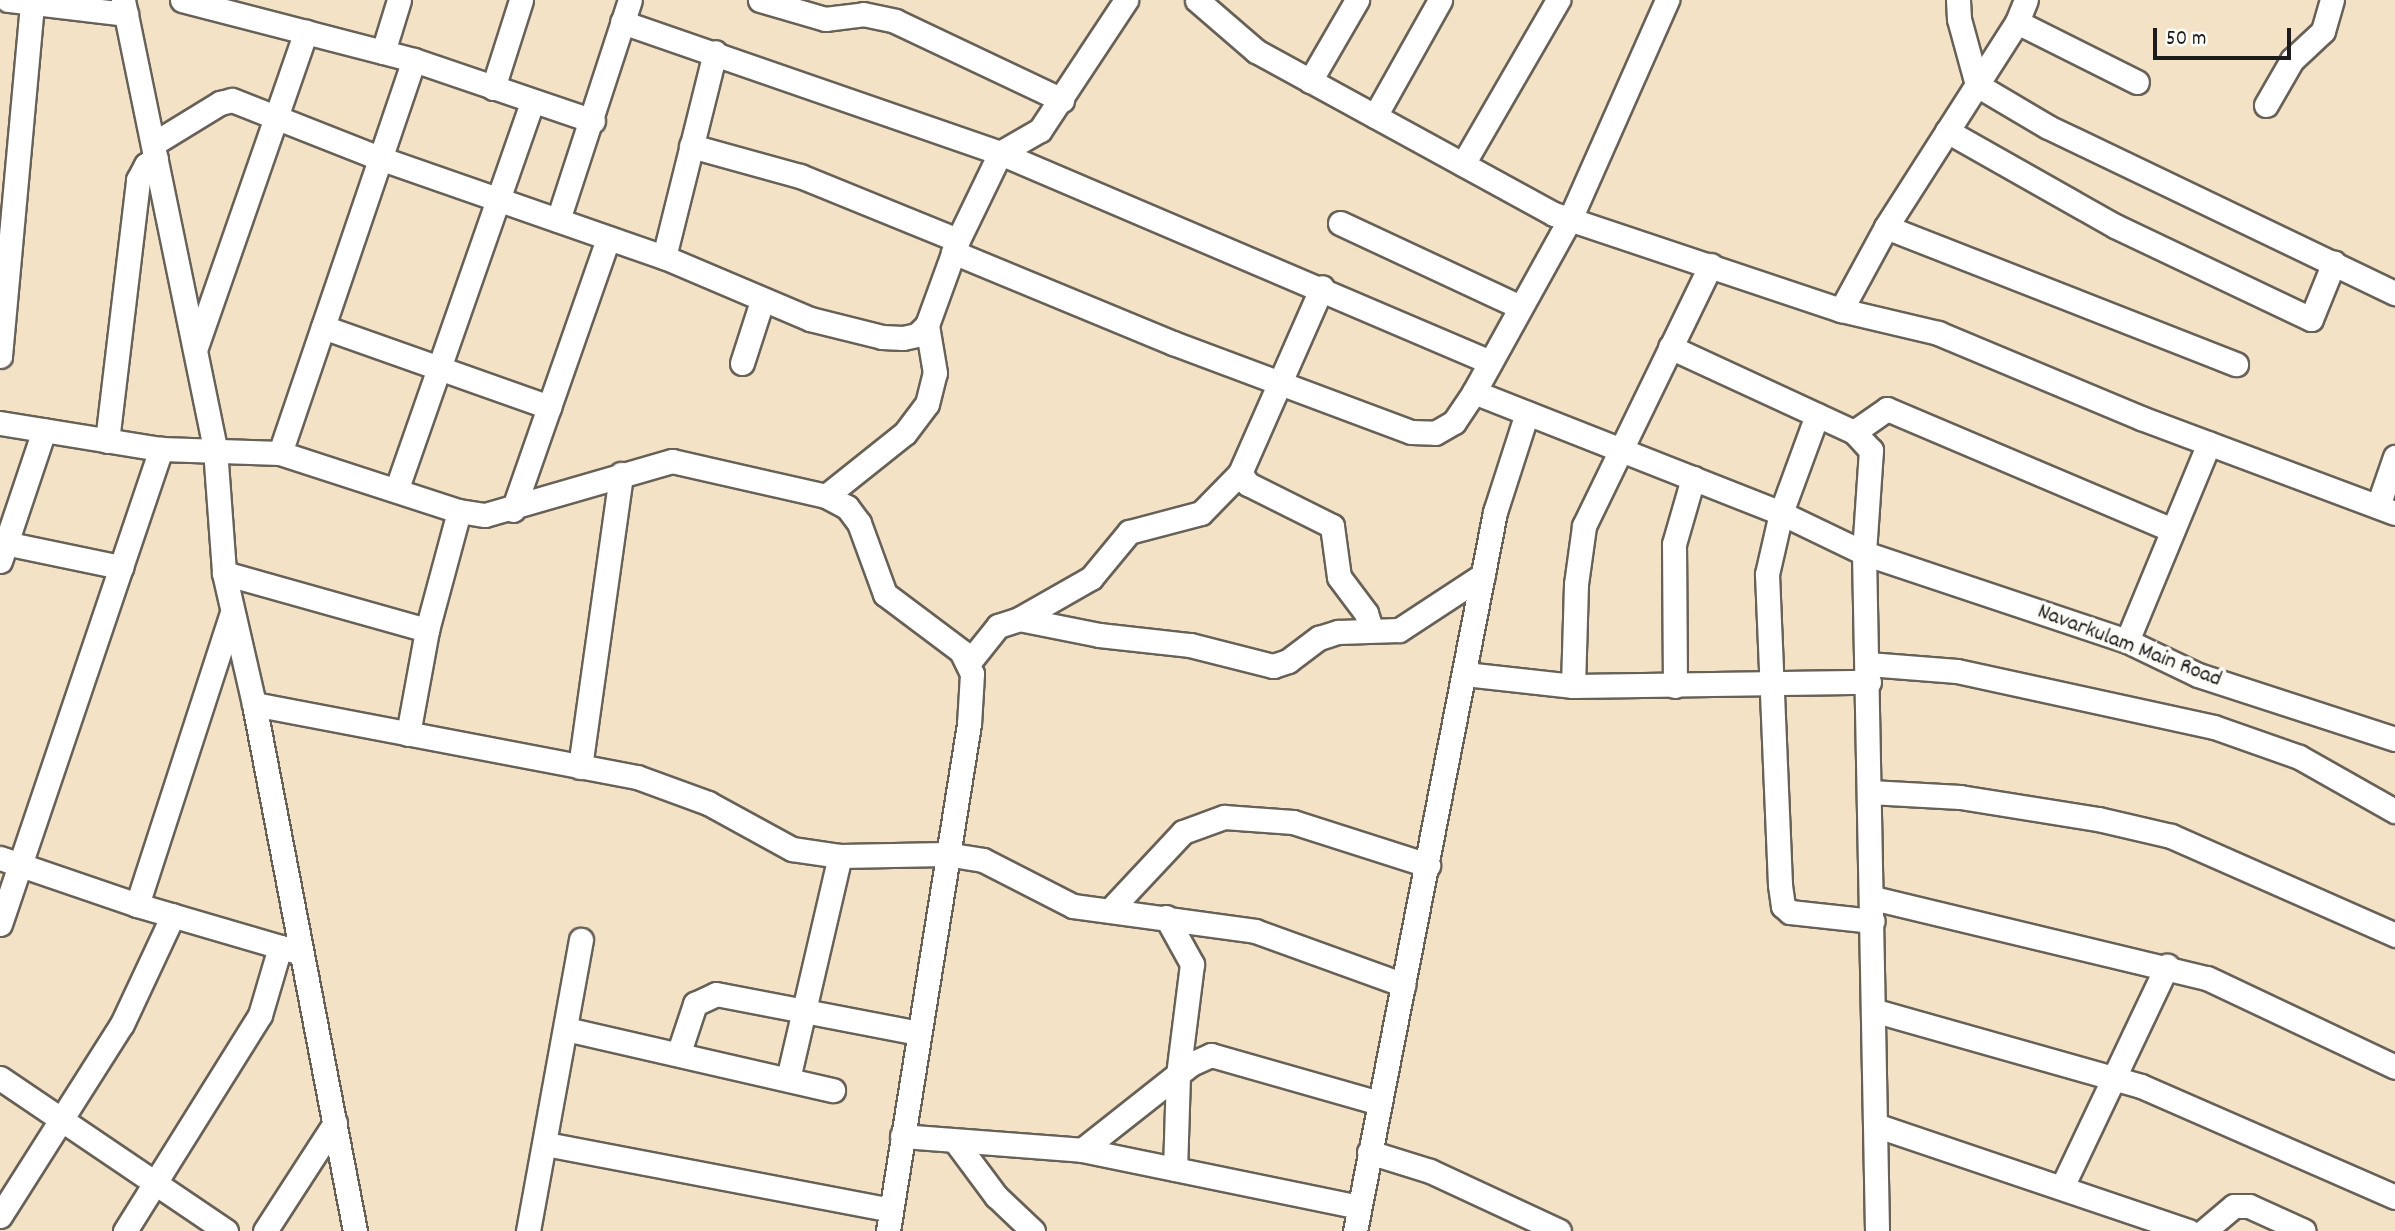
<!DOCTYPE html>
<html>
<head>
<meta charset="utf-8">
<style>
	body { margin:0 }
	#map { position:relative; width:2395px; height:1231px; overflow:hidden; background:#f3e2c6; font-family:Dekko,sans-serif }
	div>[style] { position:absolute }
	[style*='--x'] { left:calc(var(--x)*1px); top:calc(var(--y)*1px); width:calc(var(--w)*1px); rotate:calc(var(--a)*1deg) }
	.roads { filter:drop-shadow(2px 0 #676158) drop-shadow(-2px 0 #676158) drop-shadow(0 2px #676158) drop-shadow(0 -2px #676158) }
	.minor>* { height:23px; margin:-11.5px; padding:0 11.5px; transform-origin:11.5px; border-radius:11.5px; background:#fff }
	span { translate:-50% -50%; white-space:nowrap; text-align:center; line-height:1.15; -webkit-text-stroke:7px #fdfcf7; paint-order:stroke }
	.street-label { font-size:23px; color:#1c1c1c }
	.scale { position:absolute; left:2153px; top:28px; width:138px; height:32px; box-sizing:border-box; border:4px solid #1c1c1c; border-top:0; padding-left:9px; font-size:21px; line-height:24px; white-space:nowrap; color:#1c1c1c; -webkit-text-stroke:5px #fdfcf7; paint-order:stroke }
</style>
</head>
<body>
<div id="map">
	<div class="roads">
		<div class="minor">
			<i style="--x:8;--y:0;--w:119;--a:6.8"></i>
			<i style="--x:123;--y:0;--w:458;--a:78.4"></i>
			<i style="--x:215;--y:449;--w:124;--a:85.8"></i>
			<i style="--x:224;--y:573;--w:134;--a:77.1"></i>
			<i style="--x:254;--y:704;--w:537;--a:79.15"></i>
			<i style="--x:182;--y:0;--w:240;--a:14.5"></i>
			<i style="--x:414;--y:60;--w:189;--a:18.8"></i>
			<i style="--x:760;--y:0;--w:68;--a:16.3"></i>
			<i style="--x:825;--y:19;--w:38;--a:-7"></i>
			<i style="--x:863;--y:14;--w:33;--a:12"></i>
			<i style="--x:895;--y:21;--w:185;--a:25.3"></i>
			<i style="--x:1197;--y:0;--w:78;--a:40.8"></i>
			<i style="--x:1256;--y:51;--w:340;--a:28.7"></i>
			<i style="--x:1554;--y:214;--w:303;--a:18.5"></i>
			<i style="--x:1841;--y:310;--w:100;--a:13.3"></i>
			<i style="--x:1938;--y:333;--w:220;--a:22.7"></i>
			<i style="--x:2141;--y:418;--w:271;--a:20.5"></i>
			<i style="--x:1958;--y:0;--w:19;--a:87"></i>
			<i style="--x:1959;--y:19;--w:68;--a:74.7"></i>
			<i style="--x:1977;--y:85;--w:82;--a:30.6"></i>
			<i style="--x:2048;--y:127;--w:385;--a:25.6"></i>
			<i style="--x:622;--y:22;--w:400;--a:19.1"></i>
			<i style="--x:1000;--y:153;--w:533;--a:23.1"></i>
			<i style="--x:2017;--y:22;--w:134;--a:26.6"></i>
			<i style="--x:383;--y:52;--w:54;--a:-72.9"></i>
			<i style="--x:1310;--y:81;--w:94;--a:-59.9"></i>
			<i style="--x:493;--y:88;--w:92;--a:-72.3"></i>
			<i style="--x:2266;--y:105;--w:52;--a:-60"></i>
			<i style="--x:2292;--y:60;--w:42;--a:-43.1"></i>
			<i style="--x:2323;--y:31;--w:32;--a:-74"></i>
			<i style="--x:1375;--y:116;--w:133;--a:-60.7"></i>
			<i style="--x:1947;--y:131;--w:193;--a:29.5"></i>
			<i style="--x:2115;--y:226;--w:217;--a:25.4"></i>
			<i style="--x:2311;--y:319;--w:61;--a:-68"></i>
			<i style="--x:153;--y:144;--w:79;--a:-31.5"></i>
			<i style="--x:220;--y:103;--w:12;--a:-14"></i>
			<i style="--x:232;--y:100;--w:161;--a:21.5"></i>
			<i style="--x:382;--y:159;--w:299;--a:19.2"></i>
			<i style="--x:664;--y:257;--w:159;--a:23"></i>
			<i style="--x:810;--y:319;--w:74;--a:14"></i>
			<i style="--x:882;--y:337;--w:21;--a:3"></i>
			<i style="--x:903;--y:338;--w:14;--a:-12"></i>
			<i style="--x:917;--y:335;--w:14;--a:-45"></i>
			<i style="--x:927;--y:325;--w:90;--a:-70"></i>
			<i style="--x:958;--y:240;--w:97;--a:-64.2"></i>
			<i style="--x:1000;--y:153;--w:46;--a:-29.9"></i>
			<i style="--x:1040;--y:130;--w:156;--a:-56.5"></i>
			<i style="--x:691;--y:146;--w:113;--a:15.4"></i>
			<i style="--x:800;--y:176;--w:170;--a:22.1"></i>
			<i style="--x:1463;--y:164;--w:190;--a:-59.9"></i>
			<i style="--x:558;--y:220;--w:231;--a:-71.9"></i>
			<i style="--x:1340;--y:223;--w:199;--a:25"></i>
			<i style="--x:1886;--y:227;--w:376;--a:21.4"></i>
			<i style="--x:953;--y:252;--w:238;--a:22.5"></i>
			<i style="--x:1173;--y:343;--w:254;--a:20.5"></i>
			<i style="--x:1411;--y:432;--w:24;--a:2"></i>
			<i style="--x:1435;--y:433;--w:22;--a:-30"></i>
			<i style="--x:1454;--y:422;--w:36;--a:-56"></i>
			<i style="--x:1474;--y:392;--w:198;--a:-61"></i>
			<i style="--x:1570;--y:219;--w:240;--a:-66.1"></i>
			<i style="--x:664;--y:257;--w:211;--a:-76"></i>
			<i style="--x:1841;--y:310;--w:94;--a:-61.5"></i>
			<i style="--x:1886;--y:227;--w:243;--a:-57.4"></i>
			<i style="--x:2017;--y:22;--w:24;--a:-68"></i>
			<i style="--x:323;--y:327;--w:240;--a:19.5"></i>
			<i style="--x:196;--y:347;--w:334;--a:-70.8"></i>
			<i style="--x:1670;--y:347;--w:203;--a:24.8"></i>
			<i style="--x:1854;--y:432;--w:25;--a:47"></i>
			<i style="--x:1871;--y:450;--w:103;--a:93.9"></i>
			<i style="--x:1864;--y:553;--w:678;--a:88.9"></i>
			<i style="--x:0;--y:356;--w:353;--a:-84.8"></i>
			<i style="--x:742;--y:363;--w:65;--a:-72.1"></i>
			<i style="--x:1474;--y:392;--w:330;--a:21.5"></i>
			<i style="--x:1781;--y:513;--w:92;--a:25.7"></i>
			<i style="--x:1864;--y:553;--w:277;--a:18.5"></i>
			<i style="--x:2127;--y:641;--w:79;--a:25.6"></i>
			<i style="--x:2198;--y:675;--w:207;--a:18"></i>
			<i style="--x:1817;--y:415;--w:104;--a:110.2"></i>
			<i style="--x:1781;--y:513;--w:63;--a:102.9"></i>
			<i style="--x:1767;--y:574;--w:311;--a:87.6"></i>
			<i style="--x:1780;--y:885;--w:21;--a:82"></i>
			<i style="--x:1783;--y:906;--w:9;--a:41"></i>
			<i style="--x:1790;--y:912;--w:83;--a:6.2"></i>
			<i style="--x:0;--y:423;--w:163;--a:9.2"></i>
			<i style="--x:161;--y:449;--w:119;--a:1.9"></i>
			<i style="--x:280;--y:453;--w:188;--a:18"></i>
			<i style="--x:459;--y:511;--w:26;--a:9"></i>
			<i style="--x:485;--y:515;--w:195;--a:-16.1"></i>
			<i style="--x:672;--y:461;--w:158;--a:12.8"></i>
			<i style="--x:826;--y:496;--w:24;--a:28"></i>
			<i style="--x:847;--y:507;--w:20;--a:53"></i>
			<i style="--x:859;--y:523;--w:76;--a:69.9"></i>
			<i style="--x:885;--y:594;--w:95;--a:36.9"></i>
			<i style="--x:961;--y:651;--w:25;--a:64"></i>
			<i style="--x:972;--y:674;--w:50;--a:93.4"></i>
			<i style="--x:969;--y:724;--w:513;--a:99.08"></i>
			<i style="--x:1854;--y:432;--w:40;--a:-34.9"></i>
			<i style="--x:1887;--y:409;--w:307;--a:23"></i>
			<i style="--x:107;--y:441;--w:263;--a:-83.2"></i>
			<i style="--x:138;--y:180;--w:17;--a:-62"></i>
			<i style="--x:146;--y:165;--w:12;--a:-35"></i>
			<i style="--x:280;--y:453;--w:415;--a:-71.2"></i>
			<i style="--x:1240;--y:473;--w:14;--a:54"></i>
			<i style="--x:1248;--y:484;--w:94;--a:26.6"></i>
			<i style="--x:1332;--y:526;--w:51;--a:82.2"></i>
			<i style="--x:1339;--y:577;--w:45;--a:53.1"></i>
			<i style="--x:1366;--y:613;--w:16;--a:72"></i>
			<i style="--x:397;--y:488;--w:409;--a:-70.7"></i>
			<i style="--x:826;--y:496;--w:101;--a:-38.6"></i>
			<i style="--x:905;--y:433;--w:36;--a:-53"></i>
			<i style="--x:927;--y:404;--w:32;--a:-76"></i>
			<i style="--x:935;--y:373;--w:49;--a:-99.5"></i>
			<i style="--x:2378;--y:506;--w:52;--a:-70.9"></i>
			<i style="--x:513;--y:510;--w:288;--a:-70.7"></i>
			<i style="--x:0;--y:542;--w:124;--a:11.7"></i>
			<i style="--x:0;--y:561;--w:138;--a:-71.4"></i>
			<i style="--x:224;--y:573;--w:211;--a:15.7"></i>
			<i style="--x:1019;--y:619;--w:83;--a:-29.7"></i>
			<i style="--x:1091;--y:578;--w:60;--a:-50.4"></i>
			<i style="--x:1129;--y:532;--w:74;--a:-14.8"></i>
			<i style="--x:1201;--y:513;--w:56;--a:-45.7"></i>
			<i style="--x:1240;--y:473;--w:203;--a:-66.2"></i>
			<i style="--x:2127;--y:641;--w:214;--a:-67.5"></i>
			<i style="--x:970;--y:661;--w:45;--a:-51.3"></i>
			<i style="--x:998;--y:626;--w:22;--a:-18"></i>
			<i style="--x:1019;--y:619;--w:82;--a:11.3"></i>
			<i style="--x:1099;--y:635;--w:92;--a:6.3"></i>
			<i style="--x:1190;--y:645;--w:86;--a:14.2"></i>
			<i style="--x:1273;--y:666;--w:16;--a:-18"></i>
			<i style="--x:1288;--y:661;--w:39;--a:-37"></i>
			<i style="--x:1319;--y:638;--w:20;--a:-18"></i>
			<i style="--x:1338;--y:632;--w:61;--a:-1.9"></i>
			<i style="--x:1399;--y:630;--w:100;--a:-33.2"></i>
			<i style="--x:1868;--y:664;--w:89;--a:4.5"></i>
			<i style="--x:1957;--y:671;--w:263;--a:12.3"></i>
			<i style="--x:2214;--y:727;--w:90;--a:19.4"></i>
			<i style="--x:2299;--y:757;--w:110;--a:29.4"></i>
			<i style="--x:1465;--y:674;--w:109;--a:6.3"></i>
			<i style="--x:1573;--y:686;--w:296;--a:-0.8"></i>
			<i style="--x:1573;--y:686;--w:102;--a:-88.3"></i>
			<i style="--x:1576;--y:584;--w:59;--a:-82.1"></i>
			<i style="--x:1584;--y:526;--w:290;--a:-64.1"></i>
			<i style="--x:1675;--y:686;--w:142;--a:-90.4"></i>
			<i style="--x:1674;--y:544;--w:69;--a:-73.9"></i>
			<i style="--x:254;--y:704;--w:390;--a:10.8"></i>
			<i style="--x:637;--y:777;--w:76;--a:20.1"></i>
			<i style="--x:708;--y:803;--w:96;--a:28.7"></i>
			<i style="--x:792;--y:849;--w:49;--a:8.3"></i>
			<i style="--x:840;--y:856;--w:106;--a:-1.1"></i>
			<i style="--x:946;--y:854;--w:37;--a:9"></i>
			<i style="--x:983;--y:860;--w:101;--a:27.1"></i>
			<i style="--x:1073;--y:906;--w:184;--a:7.8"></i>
			<i style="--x:1255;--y:931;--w:158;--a:19.9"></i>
			<i style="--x:408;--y:734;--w:106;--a:-79.6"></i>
			<i style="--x:427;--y:630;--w:123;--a:-74.9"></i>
			<i style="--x:580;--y:767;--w:296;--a:-82"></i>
			<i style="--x:1870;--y:792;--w:90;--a:3.2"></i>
			<i style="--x:1960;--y:797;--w:140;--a:9.1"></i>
			<i style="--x:2098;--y:819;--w:75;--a:13.1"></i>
			<i style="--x:2171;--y:836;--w:245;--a:23.8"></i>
			<i style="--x:0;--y:858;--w:145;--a:18.9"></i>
			<i style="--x:137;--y:905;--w:164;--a:16.3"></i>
			<i style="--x:1873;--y:898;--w:343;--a:13.5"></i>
			<i style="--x:2207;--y:978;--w:208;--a:25.3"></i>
			<i style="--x:137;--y:905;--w:305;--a:-72"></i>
			<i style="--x:1110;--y:910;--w:107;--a:-46.9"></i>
			<i style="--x:1183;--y:832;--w:44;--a:-20.1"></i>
			<i style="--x:1224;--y:817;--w:69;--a:4.1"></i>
			<i style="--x:1293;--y:822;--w:142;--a:17.7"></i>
			<i style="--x:1166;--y:917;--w:54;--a:61"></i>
			<i style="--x:1192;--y:964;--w:112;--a:97.2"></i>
			<i style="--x:1178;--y:1075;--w:94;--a:91.8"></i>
			<i style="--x:0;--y:924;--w:502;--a:-71.28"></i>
			<i style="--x:1876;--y:1011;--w:275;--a:15.8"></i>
			<i style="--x:2141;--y:1086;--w:277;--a:23.6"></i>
			<i style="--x:566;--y:1029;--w:274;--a:12.9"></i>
			<i style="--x:679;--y:1052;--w:51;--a:-71.6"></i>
			<i style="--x:695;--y:1004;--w:23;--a:-25"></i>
			<i style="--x:716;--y:994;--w:207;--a:10.9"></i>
			<i style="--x:0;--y:1078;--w:273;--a:34.1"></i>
			<i style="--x:788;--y:1079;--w:229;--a:-76.9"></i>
			<i style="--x:1878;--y:1126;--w:328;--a:18.7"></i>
			<i style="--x:902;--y:1136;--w:181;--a:4.4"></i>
			<i style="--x:1082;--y:1150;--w:283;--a:11.6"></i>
			<i style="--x:955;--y:1141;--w:69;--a:53.3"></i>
			<i style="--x:996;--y:1196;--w:51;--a:43.4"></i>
			<i style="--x:546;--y:1144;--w:351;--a:10.8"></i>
			<i style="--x:1082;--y:1150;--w:139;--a:-38.3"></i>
			<i style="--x:1191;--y:1064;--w:22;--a:-24"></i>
			<i style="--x:1211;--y:1055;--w:175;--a:15.9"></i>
			<i style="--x:1369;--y:1152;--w:64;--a:17.3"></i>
			<i style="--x:1430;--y:1171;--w:142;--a:24.9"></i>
			<i style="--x:2062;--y:1187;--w:245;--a:-64.6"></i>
			<i style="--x:0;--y:1216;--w:227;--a:-57.6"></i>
			<i style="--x:122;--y:1024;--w:120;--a:-64.9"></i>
			<i style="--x:125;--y:1231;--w:255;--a:-58"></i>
			<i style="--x:260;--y:1015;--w:71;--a:-73.6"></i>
			<i style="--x:265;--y:1231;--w:129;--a:-57.1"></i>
			<i style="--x:528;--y:1231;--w:296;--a:-79.7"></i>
			<i style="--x:1355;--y:1231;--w:733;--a:-78.98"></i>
			<i style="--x:1495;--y:512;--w:104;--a:-72.1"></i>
			<i style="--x:2204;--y:1231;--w:39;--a:-40"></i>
			<i style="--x:2234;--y:1206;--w:15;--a:0"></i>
			<i style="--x:2249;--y:1206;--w:60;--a:24.4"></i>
		</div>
	</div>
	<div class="street-label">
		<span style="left:2129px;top:647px;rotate:21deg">Navarkulam Main Road</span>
	</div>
	<div class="scale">50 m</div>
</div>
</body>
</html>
